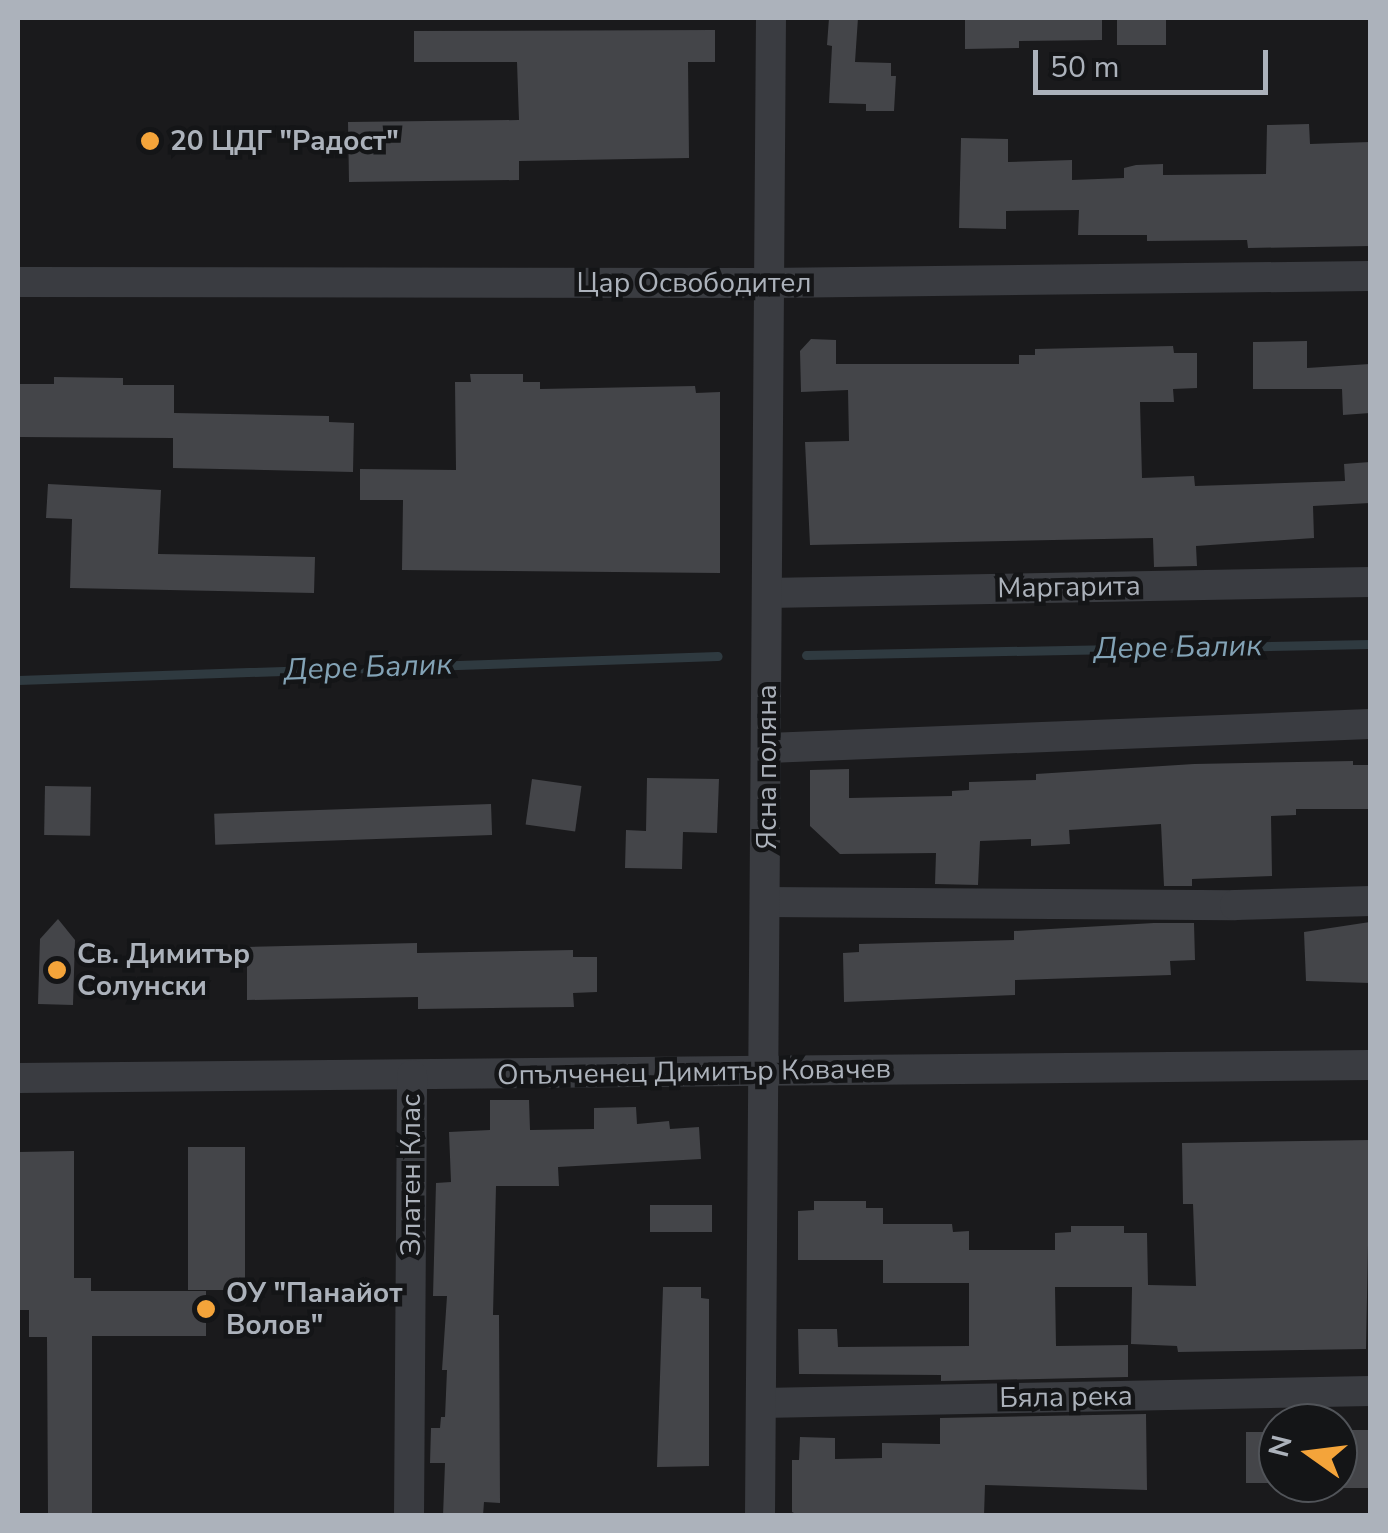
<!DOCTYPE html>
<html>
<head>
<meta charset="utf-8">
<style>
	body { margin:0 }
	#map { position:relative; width:1388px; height:1533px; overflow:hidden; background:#1a1a1c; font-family:"Nunito Sans",sans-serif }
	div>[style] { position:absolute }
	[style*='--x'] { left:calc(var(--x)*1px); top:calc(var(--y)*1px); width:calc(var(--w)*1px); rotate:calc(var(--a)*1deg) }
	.stream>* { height:9px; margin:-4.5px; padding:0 4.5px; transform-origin:4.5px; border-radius:4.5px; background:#2f3a40 }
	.building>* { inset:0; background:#444549; transform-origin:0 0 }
	.minor>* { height:30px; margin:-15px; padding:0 15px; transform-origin:15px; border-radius:15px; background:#3a3c41 }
	.dots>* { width:28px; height:28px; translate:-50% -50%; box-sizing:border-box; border:5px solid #141517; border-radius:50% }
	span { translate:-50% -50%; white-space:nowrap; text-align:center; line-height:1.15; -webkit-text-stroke:9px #141517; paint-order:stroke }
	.poi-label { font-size:28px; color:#acb2bb; font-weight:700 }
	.left { translate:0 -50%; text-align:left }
	.street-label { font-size:28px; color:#acb2bb }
	.water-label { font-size:30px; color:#83a3b6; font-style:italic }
	.frame { position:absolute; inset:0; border:20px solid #acb2bb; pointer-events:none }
	.north { position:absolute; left:1258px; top:1403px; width:100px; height:100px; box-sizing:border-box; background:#141517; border:2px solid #515459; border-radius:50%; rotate:284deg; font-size:28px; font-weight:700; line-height:40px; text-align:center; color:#acb2bb }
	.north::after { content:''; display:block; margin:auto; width:35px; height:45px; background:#f4a43a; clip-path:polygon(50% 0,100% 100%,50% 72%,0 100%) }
	.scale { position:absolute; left:1033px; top:50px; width:235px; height:45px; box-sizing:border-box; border:5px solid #acb2bb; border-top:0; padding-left:12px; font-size:30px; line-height:35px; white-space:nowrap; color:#acb2bb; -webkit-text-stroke:8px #141517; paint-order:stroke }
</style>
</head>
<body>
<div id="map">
	<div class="stream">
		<i style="--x:806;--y:655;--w:564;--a:-1.12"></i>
		<i style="--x:18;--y:680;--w:700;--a:-1.96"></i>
	</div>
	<div class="building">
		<i style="clip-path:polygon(829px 18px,858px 18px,855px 62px,891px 63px,891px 76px,896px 76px,894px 111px,866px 111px,866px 104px,829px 103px,832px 46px,827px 45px)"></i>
		<i style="clip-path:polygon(965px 18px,1102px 18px,1102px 40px,1019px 41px,1019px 48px,965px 49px)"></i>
		<i style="left:1117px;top:18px;width:49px;height:27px"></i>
		<i style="clip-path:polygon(715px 30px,715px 62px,688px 62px,689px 158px,519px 161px,519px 180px,349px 182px,348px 122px,519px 120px,517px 62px,414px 62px,414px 31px)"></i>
		<i style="clip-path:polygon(1309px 124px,1310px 144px,1370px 142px,1370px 246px,1248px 248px,1247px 240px,1147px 241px,1147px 235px,1078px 235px,1079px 210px,1006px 211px,1006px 229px,959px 228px,961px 138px,1008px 139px,1008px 162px,1072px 160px,1072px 180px,1124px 178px,1124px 168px,1136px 165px,1163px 164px,1163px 175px,1266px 174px,1267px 125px)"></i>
		<i style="clip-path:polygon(811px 339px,836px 340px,836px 364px,1019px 364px,1019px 355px,1035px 355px,1035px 349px,1173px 346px,1174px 353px,1197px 353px,1197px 388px,1173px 389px,1174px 402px,1140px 402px,1142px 478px,1194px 476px,1195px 486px,1345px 481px,1344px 464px,1370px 462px,1370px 503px,1313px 506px,1314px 538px,1196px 546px,1197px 566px,1154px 567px,1153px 538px,810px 545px,805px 442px,849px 441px,848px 390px,801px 392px,800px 351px)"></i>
		<i style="clip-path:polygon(1307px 341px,1307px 368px,1370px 364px,1370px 413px,1343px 415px,1342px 389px,1253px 389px,1253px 342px)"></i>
		<i style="clip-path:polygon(470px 374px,523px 374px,523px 382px,540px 382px,540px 389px,695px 386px,696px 393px,720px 392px,720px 573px,402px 570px,403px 500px,360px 500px,360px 469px,456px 470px,455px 382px,471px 382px)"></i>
		<i style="clip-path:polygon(54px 377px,123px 378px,123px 385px,174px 385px,174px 413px,329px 416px,329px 422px,354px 423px,353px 472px,173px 468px,173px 438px,20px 437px,18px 384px,54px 384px)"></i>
		<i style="clip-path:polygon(48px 484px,161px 490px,158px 554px,315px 557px,314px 593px,70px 588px,72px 519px,46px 518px)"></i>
		<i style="clip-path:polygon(1353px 761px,1353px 765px,1370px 765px,1370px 809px,1296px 809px,1296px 815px,1271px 816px,1272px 876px,1192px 879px,1192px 886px,1164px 886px,1161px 824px,1069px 830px,1070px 844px,1031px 846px,1031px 839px,980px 841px,978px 885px,935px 884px,936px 853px,840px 854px,810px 826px,810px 770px,849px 769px,849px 798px,952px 796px,952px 791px,969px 790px,969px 782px,1036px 780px,1036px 774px,1194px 764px)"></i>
		<i style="clip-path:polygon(647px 778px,719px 779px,717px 833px,683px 832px,682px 869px,625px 868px,626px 830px,646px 831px)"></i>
		<i style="left:532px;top:779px;width:50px;height:46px;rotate:8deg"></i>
		<i style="left:45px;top:786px;width:46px;height:49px;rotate:1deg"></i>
		<i style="left:491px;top:804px;width:31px;height:277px;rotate:88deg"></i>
		<i style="clip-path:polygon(58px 919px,75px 940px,73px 1005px,38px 1004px,40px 939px)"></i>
		<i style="clip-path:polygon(1370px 922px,1370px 983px,1306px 981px,1304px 932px)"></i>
		<i style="clip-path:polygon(1154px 923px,1194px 923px,1195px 960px,1170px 961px,1171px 975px,1015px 980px,1015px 995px,844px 1002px,843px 953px,859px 952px,859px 944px,1014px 940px,1014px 931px)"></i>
		<i style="clip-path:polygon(417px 943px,417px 953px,573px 950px,573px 957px,597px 957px,597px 992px,573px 993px,574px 1007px,418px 1009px,418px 997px,247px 1000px,247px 947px)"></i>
		<i style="clip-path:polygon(490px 1100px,529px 1100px,530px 1130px,594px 1129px,594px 1108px,636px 1107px,637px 1124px,669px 1121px,670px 1129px,699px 1127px,701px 1159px,558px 1167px,559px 1186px,496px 1186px,493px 1315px,499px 1315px,500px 1503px,484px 1502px,483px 1516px,443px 1516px,445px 1463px,430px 1463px,431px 1428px,440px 1428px,441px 1417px,445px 1417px,447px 1370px,442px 1370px,447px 1296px,433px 1296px,436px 1183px,451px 1182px,449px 1132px,490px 1130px)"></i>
		<i style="clip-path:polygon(1370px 1140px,1366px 1349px,1178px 1352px,1177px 1346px,1131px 1344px,1132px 1287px,1055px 1287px,1056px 1346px,1128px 1345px,1128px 1377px,941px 1381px,941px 1375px,799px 1374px,798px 1329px,837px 1329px,838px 1347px,969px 1346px,969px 1283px,883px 1283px,883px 1260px,798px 1260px,798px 1211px,814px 1210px,814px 1201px,866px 1201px,866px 1208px,883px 1208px,883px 1224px,952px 1224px,953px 1232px,969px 1231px,969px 1250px,1055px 1250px,1055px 1233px,1071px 1232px,1071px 1226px,1124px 1226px,1124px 1233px,1147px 1233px,1148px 1285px,1196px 1286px,1193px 1204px,1183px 1204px,1182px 1143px)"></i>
		<i style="left:245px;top:1147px;width:143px;height:57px;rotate:90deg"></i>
		<i style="clip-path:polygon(74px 1151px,74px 1278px,91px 1278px,91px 1291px,206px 1291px,206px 1336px,92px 1336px,92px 1516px,48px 1516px,47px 1337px,29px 1337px,29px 1310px,18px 1310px,18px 1152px)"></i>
		<i style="left:712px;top:1205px;width:27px;height:62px;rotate:90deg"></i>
		<i style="clip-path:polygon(663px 1287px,701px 1287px,701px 1298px,709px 1299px,709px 1466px,657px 1467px)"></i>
		<i style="clip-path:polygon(1146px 1414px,1147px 1490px,985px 1485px,984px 1516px,800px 1516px,792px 1512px,792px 1460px,799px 1460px,800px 1437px,835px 1438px,835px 1459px,882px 1458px,882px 1443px,940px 1444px,940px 1418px)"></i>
		<i style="left:1338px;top:1430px;width:32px;height:58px"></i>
		<i style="left:1278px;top:1432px;width:51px;height:32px;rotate:90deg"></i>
	</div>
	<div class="minor">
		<i style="--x:18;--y:282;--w:750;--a:0.08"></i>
		<i style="--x:768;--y:283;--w:602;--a:-0.67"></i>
		<i style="--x:767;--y:593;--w:603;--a:-1.05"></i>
		<i style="--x:768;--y:748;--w:602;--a:-2.28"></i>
		<i style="--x:766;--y:902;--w:469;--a:0.4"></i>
		<i style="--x:1235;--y:905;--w:135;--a:-1.7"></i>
		<i style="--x:18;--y:1078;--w:1352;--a:-0.55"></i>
		<i style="--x:761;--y:1403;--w:609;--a:-1.13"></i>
		<i style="--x:409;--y:1516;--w:441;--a:-89.6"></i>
		<i style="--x:760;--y:1516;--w:1498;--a:-89.58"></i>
	</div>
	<div class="dots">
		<i style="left:150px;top:141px;background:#f4a43a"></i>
		<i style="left:57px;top:970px;background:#f4a43a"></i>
		<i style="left:206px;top:1309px;background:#f4a43a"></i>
	</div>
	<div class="poi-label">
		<span class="left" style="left:170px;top:141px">20 ЦДГ "Радост"</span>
		<span class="left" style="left:77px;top:970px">Св. Димитър<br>Солунски</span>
		<span class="left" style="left:226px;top:1309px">ОУ "Панайот<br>Волов"</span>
	</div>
	<div class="street-label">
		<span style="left:694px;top:283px">Цар Освободител</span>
		<span style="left:1069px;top:587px;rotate:-1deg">Маргарита</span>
		<span style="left:767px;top:767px;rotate:-90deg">Ясна поляна</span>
		<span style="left:694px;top:1072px;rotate:-1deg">Опълченец Димитър Ковачев</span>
		<span style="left:411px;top:1175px;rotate:-90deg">Златен Клас</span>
		<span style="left:1066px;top:1397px;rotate:-1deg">Бяла река</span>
	</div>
	<div class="water-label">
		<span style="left:1178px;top:648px;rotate:-1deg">Дере Балик</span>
		<span style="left:368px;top:668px;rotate:-2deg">Дере Балик</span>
	</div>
	<div class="frame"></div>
	<div class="north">N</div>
	<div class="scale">50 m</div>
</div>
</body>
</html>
